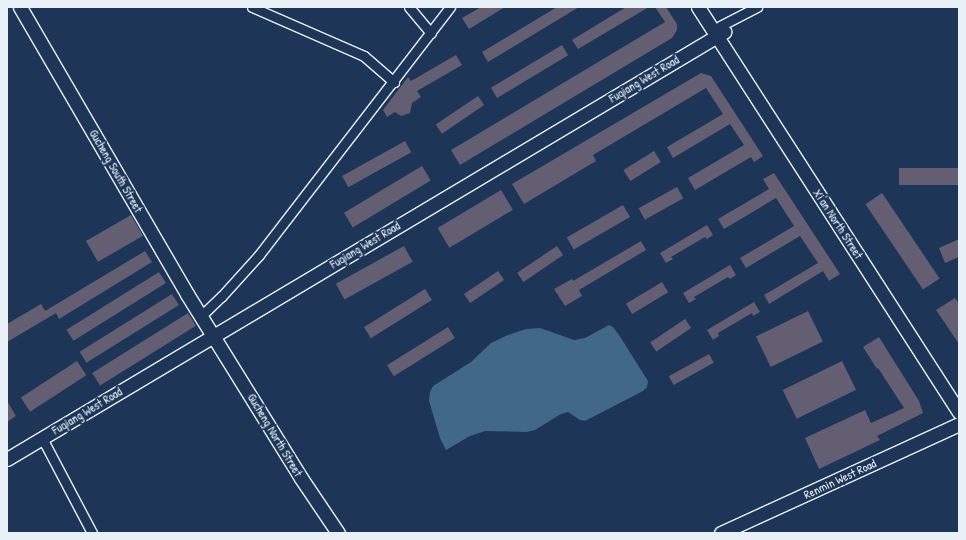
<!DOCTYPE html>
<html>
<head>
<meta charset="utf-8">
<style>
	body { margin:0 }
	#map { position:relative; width:966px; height:540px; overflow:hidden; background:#1d3557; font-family:"Patrick Hand",sans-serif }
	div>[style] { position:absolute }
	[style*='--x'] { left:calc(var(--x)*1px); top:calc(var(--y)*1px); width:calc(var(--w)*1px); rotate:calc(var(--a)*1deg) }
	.water>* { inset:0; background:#416789 }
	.building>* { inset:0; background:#635e71; transform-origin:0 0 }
	.roads { filter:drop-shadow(1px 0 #e8f1f8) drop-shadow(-1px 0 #e8f1f8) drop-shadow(0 1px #e8f1f8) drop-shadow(0 -1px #e8f1f8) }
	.street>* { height:9px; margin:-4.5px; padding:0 4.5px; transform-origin:4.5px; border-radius:4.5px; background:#1d3557 }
	.secondary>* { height:13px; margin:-6.5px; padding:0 6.5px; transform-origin:6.5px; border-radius:6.5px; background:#1d3557 }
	span { translate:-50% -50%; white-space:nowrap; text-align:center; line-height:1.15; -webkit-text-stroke:4px #1d3557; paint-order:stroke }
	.street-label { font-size:12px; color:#e8f1f8 }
	.frame { position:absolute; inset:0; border:8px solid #e8f1f8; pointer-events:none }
</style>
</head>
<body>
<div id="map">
	<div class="water">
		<i style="clip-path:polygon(609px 325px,613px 327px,619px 335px,648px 381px,647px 387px,643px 391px,585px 421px,580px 420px,568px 412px,561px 414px,535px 430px,526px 432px,485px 431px,470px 436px,446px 450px,440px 438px,429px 401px,430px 392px,433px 386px,471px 362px,491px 343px,508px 335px,526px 329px,540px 328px,574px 340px,585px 338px)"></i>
	</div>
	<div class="building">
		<i style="clip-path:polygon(481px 7px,505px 7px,469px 29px,462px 18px)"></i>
		<i style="clip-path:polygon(557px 7px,579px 7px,488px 62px,482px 52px)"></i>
		<i style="clip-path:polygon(626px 7px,649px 7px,578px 49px,572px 40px)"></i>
		<i style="clip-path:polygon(655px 7px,666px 7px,677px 24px,677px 30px,672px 38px,460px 165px,451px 150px,665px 22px)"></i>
		<i style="left:562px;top:45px;width:12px;height:83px;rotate:59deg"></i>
		<i style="clip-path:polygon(456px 55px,462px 65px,417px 91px,421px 97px,412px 103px,410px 113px,401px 116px,395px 112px,387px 117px,383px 110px,408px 77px,411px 81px)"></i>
		<i style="clip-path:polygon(701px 73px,711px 76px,763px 156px,754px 162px,751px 157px,695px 190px,688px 178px,744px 145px,730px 124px,673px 158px,667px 147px,723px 114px,706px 88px,593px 155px,596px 161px,524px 204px,512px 184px)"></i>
		<i style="left:478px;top:96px;width:11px;height:51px;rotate:56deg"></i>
		<i style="left:405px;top:141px;width:13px;height:72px;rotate:61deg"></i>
		<i style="left:654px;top:151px;width:13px;height:36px;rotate:58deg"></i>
		<i style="left:422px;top:166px;width:17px;height:91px;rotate:59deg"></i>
		<i style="left:959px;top:168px;width:17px;height:60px;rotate:90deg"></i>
		<i style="clip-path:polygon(774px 173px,840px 274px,829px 281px,823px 271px,769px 304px,764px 295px,818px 263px,800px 236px,746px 268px,740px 258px,794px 226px,776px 198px,724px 229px,718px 219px,769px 189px,763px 179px)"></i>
		<i style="left:677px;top:187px;width:13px;height:44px;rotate:61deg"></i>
		<i style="left:501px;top:190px;width:23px;height:74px;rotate:59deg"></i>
		<i style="left:882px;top:193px;width:103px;height:20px;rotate:56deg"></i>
		<i style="left:623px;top:205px;width:14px;height:65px;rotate:60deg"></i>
		<i style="left:131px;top:215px;width:24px;height:52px;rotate:60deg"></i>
		<i style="clip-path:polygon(707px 225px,713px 235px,707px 239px,705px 237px,671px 257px,673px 259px,666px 263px,660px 253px)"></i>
		<i style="clip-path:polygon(959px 239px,959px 257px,945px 263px,939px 248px)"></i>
		<i style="clip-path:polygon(641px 241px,646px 250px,579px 290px,582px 296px,565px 306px,554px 289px,572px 279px,573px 281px)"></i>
		<i style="left:404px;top:246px;width:18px;height:78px;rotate:61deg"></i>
		<i style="left:557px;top:246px;width:11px;height:48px;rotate:56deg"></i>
		<i style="clip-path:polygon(145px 251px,152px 262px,59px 319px,56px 313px,7px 342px,7px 324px,41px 304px,45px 311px)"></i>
		<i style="clip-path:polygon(730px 265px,736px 275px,730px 279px,728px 277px,694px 297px,696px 299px,689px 303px,683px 293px)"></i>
		<i style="left:498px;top:271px;width:11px;height:41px;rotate:56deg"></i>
		<i style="left:159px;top:272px;width:13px;height:109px;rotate:58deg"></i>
		<i style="left:662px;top:282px;width:12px;height:42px;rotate:59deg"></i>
		<i style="left:425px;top:289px;width:13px;height:72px;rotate:58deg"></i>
		<i style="left:172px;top:294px;width:13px;height:109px;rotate:58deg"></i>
		<i style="clip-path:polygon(955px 298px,959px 304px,959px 344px,936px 310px)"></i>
		<i style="clip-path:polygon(754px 302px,760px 312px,753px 316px,752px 313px,718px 333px,719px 336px,713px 340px,707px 330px)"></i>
		<i style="left:808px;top:311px;width:34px;height:58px;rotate:64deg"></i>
		<i style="left:188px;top:313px;width:15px;height:113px;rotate:58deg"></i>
		<i style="left:685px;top:319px;width:11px;height:42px;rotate:56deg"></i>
		<i style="left:448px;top:327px;width:13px;height:72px;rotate:58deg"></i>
		<i style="clip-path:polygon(879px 337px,919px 401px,923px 413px,877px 436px,880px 440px,819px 469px,805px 438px,865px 410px,871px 423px,904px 408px,878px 368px,877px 369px,863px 347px)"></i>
		<i style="left:709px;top:354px;width:10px;height:46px;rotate:61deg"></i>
		<i style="left:77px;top:361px;width:17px;height:67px;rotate:57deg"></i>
		<i style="left:842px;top:361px;width:32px;height:66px;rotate:64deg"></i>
		<i style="clip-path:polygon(7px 401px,16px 416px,7px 422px)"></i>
	</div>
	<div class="roads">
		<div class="street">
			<i style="--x:252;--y:7;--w:122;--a:23.6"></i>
			<i style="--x:364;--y:56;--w:40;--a:41"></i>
			<i style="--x:409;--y:7;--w:34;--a:50"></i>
			<i style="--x:720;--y:26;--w:42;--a:-27.2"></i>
			<i style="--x:201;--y:316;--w:28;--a:-44"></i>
			<i style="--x:221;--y:297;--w:57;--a:-47.9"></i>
			<i style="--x:259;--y:255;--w:313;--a:-52.4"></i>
			<i style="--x:42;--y:438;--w:107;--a:62.2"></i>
		</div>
		<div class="secondary">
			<i style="--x:20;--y:7;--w:332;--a:59.8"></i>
			<i style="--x:187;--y:294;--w:216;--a:58.2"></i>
			<i style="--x:301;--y:478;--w:66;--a:56.1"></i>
			<i style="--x:698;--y:7;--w:482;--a:57.2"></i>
			<i style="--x:7;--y:459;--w:835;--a:-30.78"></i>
			<i style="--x:721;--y:533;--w:262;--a:-24.6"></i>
		</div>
	</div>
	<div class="street-label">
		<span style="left:644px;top:79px;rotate:-31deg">Fuqiang West Road</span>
		<span style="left:116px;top:171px;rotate:60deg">Gucheng South Street</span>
		<span style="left:838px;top:224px;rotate:57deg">Xi'an North Street</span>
		<span style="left:365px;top:245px;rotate:-31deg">Fuqiang West Road</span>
		<span style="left:87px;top:411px;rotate:-31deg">Fuqiang West Road</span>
		<span style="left:275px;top:435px;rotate:59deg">Gucheng North Street</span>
		<span style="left:840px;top:479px;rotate:-25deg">Renmin West Road</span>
	</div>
	<div class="frame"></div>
</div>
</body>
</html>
